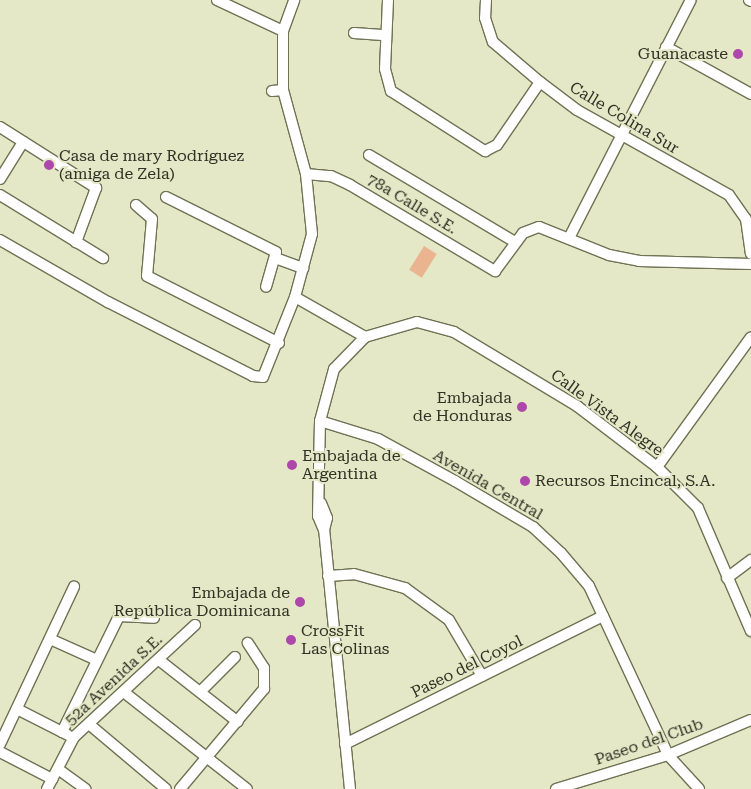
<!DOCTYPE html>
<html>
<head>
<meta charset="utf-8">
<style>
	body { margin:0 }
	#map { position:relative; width:751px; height:789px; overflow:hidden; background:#e4e8c6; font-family:"Roboto Serif",serif }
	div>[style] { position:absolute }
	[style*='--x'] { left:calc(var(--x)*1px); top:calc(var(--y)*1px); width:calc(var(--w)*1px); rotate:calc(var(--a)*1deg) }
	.green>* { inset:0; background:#eab491; transform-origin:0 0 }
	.roads { filter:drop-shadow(1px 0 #6f7254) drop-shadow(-1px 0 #6f7254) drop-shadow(0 1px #6f7254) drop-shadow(0 -1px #6f7254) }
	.minor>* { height:10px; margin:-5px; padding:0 5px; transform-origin:5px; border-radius:5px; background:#fff }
	.dots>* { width:14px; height:14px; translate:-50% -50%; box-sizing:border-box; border:2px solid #e4e8c6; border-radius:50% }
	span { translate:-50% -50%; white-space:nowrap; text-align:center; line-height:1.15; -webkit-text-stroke:4px #e4e8c6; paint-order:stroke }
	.poi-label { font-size:16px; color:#313225 }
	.right { translate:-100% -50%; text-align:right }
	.left { translate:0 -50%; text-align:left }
	.street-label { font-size:16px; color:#313225 }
</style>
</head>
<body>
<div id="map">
	<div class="green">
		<i style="left:424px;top:246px;width:15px;height:28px;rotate:32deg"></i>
	</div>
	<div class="roads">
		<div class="minor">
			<i style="--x:217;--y:0;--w:73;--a:25.2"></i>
			<i style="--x:388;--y:0;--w:69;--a:92.5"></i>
			<i style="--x:385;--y:69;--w:23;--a:75"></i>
			<i style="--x:391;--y:91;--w:112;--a:32.6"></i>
			<i style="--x:485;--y:151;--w:13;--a:-27"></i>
			<i style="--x:497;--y:145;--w:76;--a:-55.7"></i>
			<i style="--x:486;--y:0;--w:18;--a:93"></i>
			<i style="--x:485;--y:18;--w:25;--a:72"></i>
			<i style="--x:493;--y:42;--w:62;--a:40.4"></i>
			<i style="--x:540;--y:82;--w:46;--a:37.1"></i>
			<i style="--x:577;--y:110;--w:174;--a:29.2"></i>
			<i style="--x:729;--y:195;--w:29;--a:55"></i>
			<i style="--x:746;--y:219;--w:35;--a:82"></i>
			<i style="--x:749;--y:0;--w:2;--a:27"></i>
			<i style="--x:354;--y:33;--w:32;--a:4"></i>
			<i style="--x:666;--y:47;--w:97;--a:28.9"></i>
			<i style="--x:272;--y:91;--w:11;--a:-5"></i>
			<i style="--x:0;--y:127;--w:114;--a:32.4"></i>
			<i style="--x:96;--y:188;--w:58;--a:110.3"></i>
			<i style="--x:369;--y:155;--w:170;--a:30.8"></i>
			<i style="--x:306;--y:174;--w:25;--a:5"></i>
			<i style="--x:331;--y:176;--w:21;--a:25"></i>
			<i style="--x:350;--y:185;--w:169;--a:30.7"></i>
			<i style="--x:495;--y:271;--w:47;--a:-53.6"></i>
			<i style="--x:523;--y:233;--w:17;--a:-21"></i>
			<i style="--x:539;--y:227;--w:75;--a:21.8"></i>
			<i style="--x:609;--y:255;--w:31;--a:11"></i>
			<i style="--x:639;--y:261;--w:112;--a:1.5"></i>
			<i style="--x:0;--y:179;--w:44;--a:-58.1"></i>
			<i style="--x:0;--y:195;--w:121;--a:31.5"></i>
			<i style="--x:166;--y:197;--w:123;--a:26.6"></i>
			<i style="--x:276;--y:252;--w:36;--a:106"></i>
			<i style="--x:136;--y:205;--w:21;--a:41"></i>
			<i style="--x:152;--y:219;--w:57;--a:95"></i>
			<i style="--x:147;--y:276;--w:148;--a:26.9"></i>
			<i style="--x:569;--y:238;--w:267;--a:-62.9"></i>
			<i style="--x:0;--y:240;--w:125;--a:29.9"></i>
			<i style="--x:108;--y:302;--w:163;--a:27"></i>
			<i style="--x:253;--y:376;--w:10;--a:6"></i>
			<i style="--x:263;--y:377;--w:86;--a:-68.2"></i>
			<i style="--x:295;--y:297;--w:65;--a:-74.9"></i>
			<i style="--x:312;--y:234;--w:60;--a:-95.7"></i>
			<i style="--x:306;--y:174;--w:87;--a:-105.3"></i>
			<i style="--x:283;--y:90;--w:59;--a:-90"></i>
			<i style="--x:283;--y:31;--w:33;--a:-70"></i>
			<i style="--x:278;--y:259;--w:27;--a:20"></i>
			<i style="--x:295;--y:297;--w:81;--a:29.7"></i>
			<i style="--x:320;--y:421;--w:61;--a:17.2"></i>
			<i style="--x:378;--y:439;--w:88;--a:28.6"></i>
			<i style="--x:455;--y:481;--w:91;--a:30.5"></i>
			<i style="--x:533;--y:527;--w:38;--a:43"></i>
			<i style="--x:561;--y:553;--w:43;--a:49.7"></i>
			<i style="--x:589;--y:586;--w:187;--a:64.9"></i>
			<i style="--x:668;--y:755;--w:46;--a:47.6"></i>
			<i style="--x:657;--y:467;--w:160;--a:-54.1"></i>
			<i style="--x:321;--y:503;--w:16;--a:68"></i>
			<i style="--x:327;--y:518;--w:12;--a:104"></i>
			<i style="--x:328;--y:576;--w:26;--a:-4"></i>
			<i style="--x:354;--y:574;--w:53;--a:15.4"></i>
			<i style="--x:405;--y:588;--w:54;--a:36"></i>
			<i style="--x:449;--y:620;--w:65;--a:59.5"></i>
			<i style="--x:727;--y:578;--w:30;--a:-37"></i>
			<i style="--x:50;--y:639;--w:51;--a:24.1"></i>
			<i style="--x:159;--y:660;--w:100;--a:38.1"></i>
			<i style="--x:201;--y:691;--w:48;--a:-45"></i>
			<i style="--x:125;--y:693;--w:155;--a:38.2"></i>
			<i style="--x:17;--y:709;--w:57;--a:27"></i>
			<i style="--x:90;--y:725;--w:99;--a:40.1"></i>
			<i style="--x:62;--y:732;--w:129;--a:-63.8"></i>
			<i style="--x:119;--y:616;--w:35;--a:3"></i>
			<i style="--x:0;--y:744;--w:174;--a:-64.8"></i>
			<i style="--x:345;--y:744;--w:288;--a:-26.4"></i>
			<i style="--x:0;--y:752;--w:59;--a:27.4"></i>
			<i style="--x:58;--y:769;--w:34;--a:36"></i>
			<i style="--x:47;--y:789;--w:59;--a:-62.6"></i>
			<i style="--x:74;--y:737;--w:165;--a:-42.8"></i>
			<i style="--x:180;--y:789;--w:131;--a:-50"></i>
			<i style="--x:264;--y:689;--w:21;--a:-90"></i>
			<i style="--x:264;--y:668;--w:30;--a:-123"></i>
			<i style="--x:350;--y:789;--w:260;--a:-95.7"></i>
			<i style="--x:324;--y:530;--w:15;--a:-113"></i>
			<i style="--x:318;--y:516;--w:95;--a:-88.8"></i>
			<i style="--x:320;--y:421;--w:54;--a:-74.9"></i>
			<i style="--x:334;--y:369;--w:45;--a:-45.9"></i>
			<i style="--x:365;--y:337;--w:54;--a:-16.1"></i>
			<i style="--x:417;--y:322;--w:38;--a:15"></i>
			<i style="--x:454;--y:332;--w:144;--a:31"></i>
			<i style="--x:577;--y:406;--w:101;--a:37.3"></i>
			<i style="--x:657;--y:467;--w:58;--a:45"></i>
			<i style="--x:698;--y:508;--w:134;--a:66.7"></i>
			<i style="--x:556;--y:789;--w:117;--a:-16.9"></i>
			<i style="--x:668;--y:755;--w:90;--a:-22.9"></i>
		</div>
	</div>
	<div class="dots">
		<i style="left:738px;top:54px;background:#ae47ab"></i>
		<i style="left:49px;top:165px;background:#ae47ab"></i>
		<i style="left:522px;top:407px;background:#ae47ab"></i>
		<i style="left:292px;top:465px;background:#ae47ab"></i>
		<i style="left:525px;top:481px;background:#ae47ab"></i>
		<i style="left:300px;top:602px;background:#ae47ab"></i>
		<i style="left:291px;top:640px;background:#ae47ab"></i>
	</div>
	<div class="poi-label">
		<span class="right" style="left:728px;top:54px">Guanacaste</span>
		<span class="left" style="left:59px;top:165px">Casa de mary Rodríguez<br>(amiga de Zela)</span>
		<span class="right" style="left:512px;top:407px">Embajada<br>de Honduras</span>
		<span class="left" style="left:302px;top:465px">Embajada de<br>Argentina</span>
		<span class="left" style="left:535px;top:481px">Recursos Encincal, S.A.</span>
		<span class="right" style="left:290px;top:602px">Embajada de<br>República Dominicana</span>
		<span class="left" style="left:301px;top:640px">CrossFit<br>Las Colinas</span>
	</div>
	<div class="street-label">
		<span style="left:624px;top:118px;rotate:31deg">Calle Colina Sur</span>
		<span style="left:412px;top:204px;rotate:31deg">78a Calle S.E.</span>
		<span style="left:607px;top:413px;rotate:36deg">Calle Vista Alegre</span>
		<span style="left:488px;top:485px;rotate:30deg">Avenida Central</span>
		<span style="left:467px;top:667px;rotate:-26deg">Paseo del Coyol</span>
		<span style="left:114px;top:680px;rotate:-43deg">52a Avenida S.E.</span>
		<span style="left:649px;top:742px;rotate:-19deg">Paseo del Club</span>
	</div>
</div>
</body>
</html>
